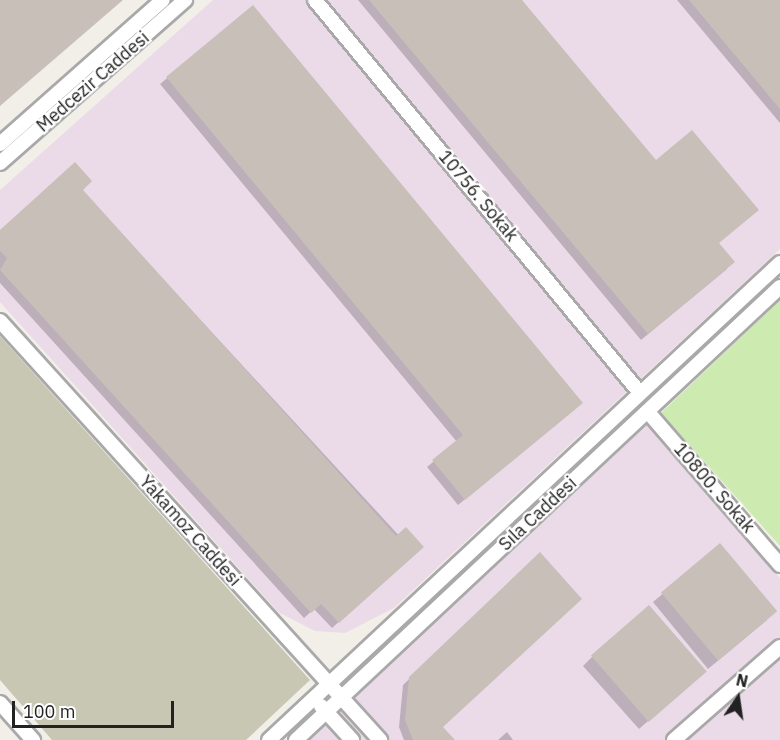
<!DOCTYPE html>
<html>
<head>
<meta charset="utf-8">
<style>
	body { margin:0 }
	#map { position:relative; width:780px; height:740px; overflow:hidden; background:#f2efe9; font-family:"IBM Plex Sans",sans-serif }
	div>[style] { position:absolute }
	[style*='--x'] { left:calc(var(--x)*1px); top:calc(var(--y)*1px); width:calc(var(--w)*1px); rotate:calc(var(--a)*1deg) }
	.industrial>* { inset:0; background:#ebdbe8 }
	.construction>* { inset:0; background:#c7c7b4 }
	.grass>* { inset:0; background:#cdebb0 }
	.shadow>* { inset:0; background:#0003 }
	.building>* { inset:0; background:#c7bfb8; transform-origin:0 0 }
	.roads { filter:drop-shadow(2px 0 #a9a9a9) drop-shadow(-2px 0 #a9a9a9) drop-shadow(0 2px #a9a9a9) drop-shadow(0 -2px #a9a9a9) }
	.minor>* { height:14px; margin:-7px; padding:0 7px; transform-origin:7px; border-radius:7px; background:#fff }
	span { translate:-50% -50%; white-space:nowrap; text-align:center; line-height:1.15; -webkit-text-stroke:4.5px #fff; paint-order:stroke }
	.street-label { font-size:18px; color:#222 }
	.north { position:absolute; left:708px; top:668px; width:60px; height:60px; -webkit-text-stroke:4px #fff; paint-order:stroke; rotate:13deg; font-size:16px; font-weight:700; line-height:24px; text-align:center; color:#222 }
	.north::after { content:''; display:block; margin:auto; width:21px; height:27px; background:#222; clip-path:polygon(50% 0,100% 100%,50% 72%,0 100%) }
	.scale { position:absolute; left:12px; top:701px; width:162px; height:27px; box-sizing:border-box; border:3px solid #222; border-top:0; padding-left:8px; font-size:18px; line-height:21px; white-space:nowrap; color:#222; -webkit-text-stroke:4px #fff; paint-order:stroke }
</style>
</head>
<body>
<div id="map">
	<div class="industrial">
		<i style="clip-path:polygon(213px 0,780px 0,780px 249px,394px 608px,345px 633px,315px 631px,278px 612px,0 302px,0 190px)"></i>
		<i style="clip-path:polygon(646px 424px,780px 578px,780px 740px,309px 740px)"></i>
	</div>
	<div class="construction">
		<i style="clip-path:polygon(0 336px,310px 680px,246px 740px,52px 740px,0 680px)"></i>
	</div>
	<div class="grass">
		<i style="clip-path:polygon(780px 300px,780px 546px,661px 413px)"></i>
	</div>
	<div class="shadow">
		<i style="clip-path:polygon(358px 0,520px 0,727px 269px,641px 340px)"></i>
		<i style="clip-path:polygon(677px 0,780px 0,780px 123px)"></i>
		<i style="clip-path:polygon(253px 7px,575px 409px,458px 505px,427px 467px,457px 442px,160px 84px)"></i>
		<i style="clip-path:polygon(81px 190px,415px 553px,332px 628px,314px 609px,304px 618px,0 283px,0 232px)"></i>
		<i style="clip-path:polygon(720px 545px,767px 620px,708px 669px,653px 602px)"></i>
		<i style="clip-path:polygon(540px 554px,441px 728px,452px 740px,404px 740px,399px 727px,403px 685px)"></i>
		<i style="clip-path:polygon(592px 657px,696px 679px,639px 729px,583px 666px)"></i>
		<i style="clip-path:polygon(507px 732px,513px 740px,498px 740px)"></i>
	</div>
	<div class="building">
		<i style="clip-path:polygon(0 0,123px 0,0 106px)"></i>
		<i style="clip-path:polygon(369px 0,522px 0,656px 160px,692px 130px,759px 210px,719px 243px,735px 262px,648px 334px)"></i>
		<i style="clip-path:polygon(689px 0,780px 0,780px 109px)"></i>
		<i style="clip-path:polygon(253px 5px,583px 403px,465px 500px,432px 460px,463px 435px,166px 77px)"></i>
		<i style="clip-path:polygon(75px 162px,92px 181px,83px 190px,396px 536px,406px 527px,424px 547px,339px 623px,321px 604px,311px 613px,0 270px,7px 258px,0 251px,0 230px)"></i>
		<i style="left:720px;top:543px;width:89px;height:77px;rotate:50deg"></i>
		<i style="clip-path:polygon(540px 552px,582px 599px,443px 727px,455px 740px,413px 740px,405px 720px,409px 677px)"></i>
		<i style="left:649px;top:605px;width:88px;height:77px;rotate:49deg"></i>
	</div>
	<div class="roads">
		<div class="minor">
			<i style="--x:315;--y:0;--w:510;--a:50.41"></i>
			<i style="--x:0;--y:144;--w:217;--a:-41.5"></i>
			<i style="--x:0;--y:163;--w:247;--a:-41.4"></i>
			<i style="--x:0;--y:321;--w:566;--a:47.79"></i>
			<i style="--x:648;--y:412;--w:202;--a:49.2"></i>
			<i style="--x:0;--y:703;--w:50;--a:48.3"></i>
			<i style="--x:321;--y:706;--w:46;--a:47.6"></i>
			<i style="--x:269;--y:740;--w:699;--a:-43.03"></i>
			<i style="--x:296;--y:740;--w:663;--a:-43.11"></i>
			<i style="--x:674;--y:740;--w:141;--a:-41.3"></i>
		</div>
	</div>
	<div class="street-label">
		<span style="left:93px;top:82px;rotate:-41deg">Medcezir Caddesi</span>
		<span style="left:478px;top:196px;rotate:50deg">10756. Sokak</span>
		<span style="left:714px;top:488px;rotate:49deg">10800. Sokak</span>
		<span style="left:538px;top:514px;rotate:-43deg">Sıla Caddesi</span>
		<span style="left:190px;top:531px;rotate:48deg">Yakamoz Caddesi</span>
	</div>
	<div class="north">N</div>
	<div class="scale">100 m</div>
</div>
</body>
</html>
